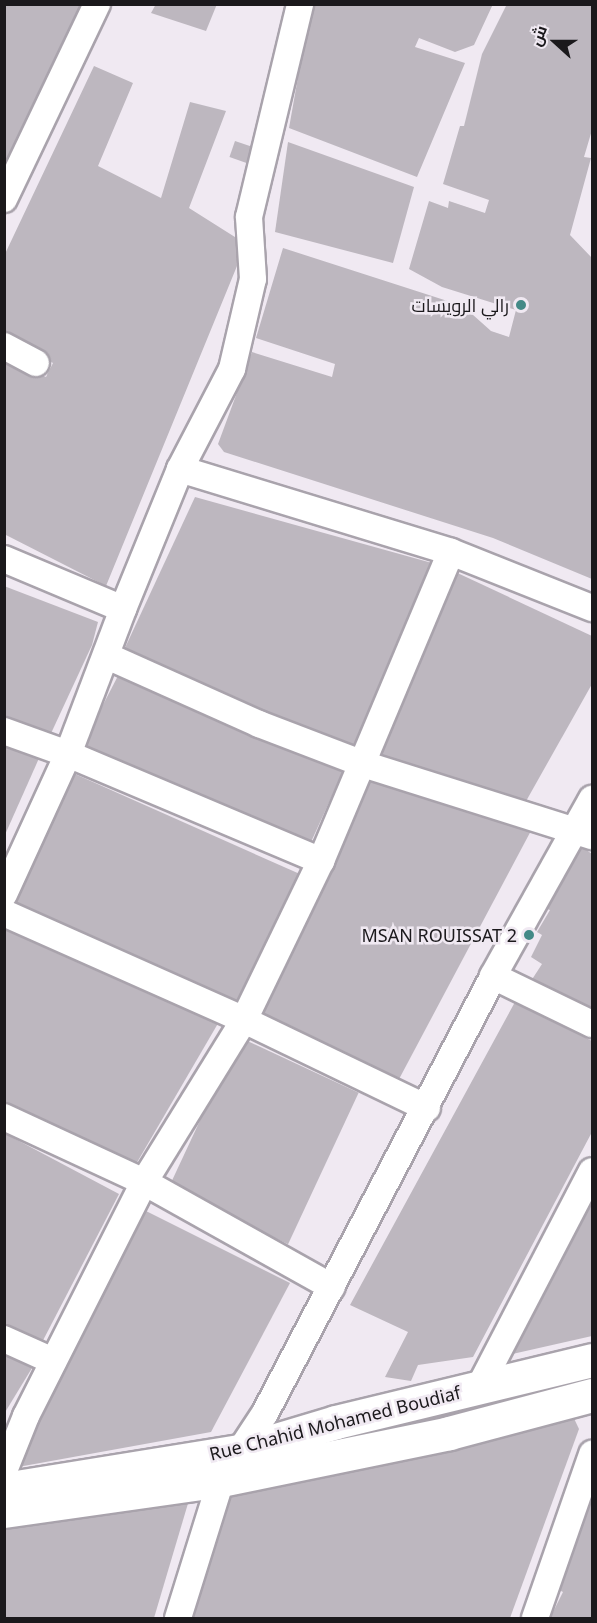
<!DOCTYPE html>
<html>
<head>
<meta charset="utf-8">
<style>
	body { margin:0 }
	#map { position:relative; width:597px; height:1623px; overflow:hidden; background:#f0e9f2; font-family:"Noto Sans",Cairo,sans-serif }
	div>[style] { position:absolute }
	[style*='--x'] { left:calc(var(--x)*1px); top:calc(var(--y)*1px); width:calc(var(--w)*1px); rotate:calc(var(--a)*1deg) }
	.building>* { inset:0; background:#bdb7bf; transform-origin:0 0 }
	.roads { filter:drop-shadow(2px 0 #a9a3ac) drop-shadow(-2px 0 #a9a3ac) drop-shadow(0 2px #a9a3ac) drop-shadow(0 -2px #a9a3ac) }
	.street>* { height:26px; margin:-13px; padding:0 13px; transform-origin:13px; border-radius:13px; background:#fff }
	.secondary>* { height:33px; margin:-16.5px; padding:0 16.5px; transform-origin:16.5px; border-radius:16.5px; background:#fff }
	.dots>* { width:16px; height:16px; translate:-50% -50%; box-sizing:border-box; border:3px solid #f0e9f2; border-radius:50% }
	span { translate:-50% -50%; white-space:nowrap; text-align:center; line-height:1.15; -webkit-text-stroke:5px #f0e9f2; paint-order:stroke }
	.poi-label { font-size:18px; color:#1b191c }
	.right { translate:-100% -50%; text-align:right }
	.street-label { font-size:18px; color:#1b191c }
	.frame { position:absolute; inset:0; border:6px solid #1b191c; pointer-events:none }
	.north { position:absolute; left:525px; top:12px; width:60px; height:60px; -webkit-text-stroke:4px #f0e9f2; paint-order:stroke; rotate:291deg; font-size:16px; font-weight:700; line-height:24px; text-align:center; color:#1b191c }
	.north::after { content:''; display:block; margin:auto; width:21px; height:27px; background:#1b191c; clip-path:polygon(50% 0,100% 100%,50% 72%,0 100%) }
</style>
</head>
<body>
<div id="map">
	<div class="building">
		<i style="clip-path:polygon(4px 4px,85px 4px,4px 171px)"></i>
		<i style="clip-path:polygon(156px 4px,217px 4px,206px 31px,151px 13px)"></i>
		<i style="clip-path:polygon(311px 4px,493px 4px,474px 45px,455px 52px,419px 38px,415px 47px,465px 63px,417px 177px,289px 128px)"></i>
		<i style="clip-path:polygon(507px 4px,592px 4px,592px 130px,584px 157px,591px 158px,570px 235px,592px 258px,592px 579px,493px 538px,224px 452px,218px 444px,252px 352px,332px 377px,335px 364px,256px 338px,283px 248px,463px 306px,491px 331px,509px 337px,516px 310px,442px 287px,409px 269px,429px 201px,448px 208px,449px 201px,485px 213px,489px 200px,443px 184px,460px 126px,464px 126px,482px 54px)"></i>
		<i style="clip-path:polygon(94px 66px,133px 83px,98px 166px,161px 198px,190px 102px,226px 111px,189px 208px,246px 244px,106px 586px,4px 534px,4px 359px,46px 377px,53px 363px,4px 335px,4px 256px)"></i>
		<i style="left:235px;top:141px;width:18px;height:17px;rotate:19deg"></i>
		<i style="clip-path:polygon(288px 142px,414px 187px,393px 263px,275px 232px)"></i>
		<i style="clip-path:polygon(195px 497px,432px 563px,358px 747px,236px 701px,124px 650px)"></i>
		<i style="clip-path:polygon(451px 570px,592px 636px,592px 684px,525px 803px,378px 754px)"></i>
		<i style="clip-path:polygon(4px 586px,98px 622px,92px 645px,47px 742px,4px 726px)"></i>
		<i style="clip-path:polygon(121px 670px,346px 765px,311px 842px,77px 755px)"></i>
		<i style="clip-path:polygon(4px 742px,40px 756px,4px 837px)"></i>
		<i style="left:66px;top:770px;width:256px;height:145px;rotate:24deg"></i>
		<i style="clip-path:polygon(368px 780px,533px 827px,398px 1081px,250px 1013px)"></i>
		<i style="clip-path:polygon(582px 847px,592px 854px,592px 1013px,531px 981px,542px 964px,531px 957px,542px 935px,537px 932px,550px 910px,541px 907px,565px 851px)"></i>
		<i style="clip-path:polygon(4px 921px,220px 1020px,132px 1171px,4px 1104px)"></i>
		<i style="clip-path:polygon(515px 1002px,592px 1041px,592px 1132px,473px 1357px,418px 1365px,411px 1381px,385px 1377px,408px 1332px,350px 1305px)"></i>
		<i style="left:239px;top:1037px;width:132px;height:167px;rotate:25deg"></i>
		<i style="clip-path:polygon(4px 1133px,119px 1194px,37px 1352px,4px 1335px)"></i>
		<i style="clip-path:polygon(592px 1190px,592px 1336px,504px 1356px)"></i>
		<i style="clip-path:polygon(144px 1210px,290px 1283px,211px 1432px,18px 1467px,11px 1459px)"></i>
		<i style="clip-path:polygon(4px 1355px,32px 1368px,4px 1414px)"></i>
		<i style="clip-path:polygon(571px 1412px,579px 1429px,510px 1618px,185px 1618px,219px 1499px)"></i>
		<i style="clip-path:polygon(592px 1475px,592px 1618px,550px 1618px,563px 1592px,553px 1587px)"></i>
		<i style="clip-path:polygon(189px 1500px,154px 1618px,4px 1618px,4px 1528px)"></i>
	</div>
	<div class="roads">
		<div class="street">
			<i style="--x:4;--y:199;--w:216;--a:-64.5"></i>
			<i style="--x:4;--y:346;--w:36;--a:28"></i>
			<i style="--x:180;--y:469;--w:113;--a:-62.5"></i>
			<i style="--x:232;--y:369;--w:92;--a:-76.9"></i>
			<i style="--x:253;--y:279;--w:62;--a:-93.7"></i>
			<i style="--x:249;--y:217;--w:219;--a:-76.5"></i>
			<i style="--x:4;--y:559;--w:129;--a:22.8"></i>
			<i style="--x:123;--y:609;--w:151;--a:-67.8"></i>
			<i style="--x:180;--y:469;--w:283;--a:17"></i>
			<i style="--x:451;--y:552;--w:152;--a:21.7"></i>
			<i style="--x:107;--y:656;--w:167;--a:24.1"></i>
			<i style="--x:259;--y:724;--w:111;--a:21"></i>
			<i style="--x:363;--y:764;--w:240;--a:17.5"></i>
			<i style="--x:4;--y:731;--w:68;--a:19.8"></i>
			<i style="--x:68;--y:754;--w:275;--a:22.9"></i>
			<i style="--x:4;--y:894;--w:154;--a:-65.4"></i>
			<i style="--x:68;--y:754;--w:155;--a:-69.2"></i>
			<i style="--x:4;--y:913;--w:263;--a:24"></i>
			<i style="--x:244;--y:1020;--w:203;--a:25.7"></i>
			<i style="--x:493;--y:976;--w:110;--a:25.9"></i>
			<i style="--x:4;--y:1117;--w:154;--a:24.9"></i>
			<i style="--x:144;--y:1182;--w:215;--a:29.2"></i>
			<i style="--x:4;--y:1339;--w:54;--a:24.2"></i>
			<i style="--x:480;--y:1386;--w:242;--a:-62.5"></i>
			<i style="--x:4;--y:1471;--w:59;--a:-68.2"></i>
			<i style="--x:26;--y:1416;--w:262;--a:-63.2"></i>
			<i style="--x:144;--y:1182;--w:190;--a:-58.3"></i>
			<i style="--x:244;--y:1020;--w:177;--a:-64.2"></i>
			<i style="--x:321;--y:861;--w:335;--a:-67.2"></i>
			<i style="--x:178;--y:1618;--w:145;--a:-72.7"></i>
			<i style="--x:221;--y:1480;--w:80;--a:-56.7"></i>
			<i style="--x:265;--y:1413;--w:493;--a:-62.4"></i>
			<i style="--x:493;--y:976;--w:203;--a:-60.8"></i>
			<i style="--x:535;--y:1618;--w:174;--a:-70.8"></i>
		</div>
		<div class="secondary">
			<i style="--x:4;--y:1489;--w:238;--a:-9.2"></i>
			<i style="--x:239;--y:1451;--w:101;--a:-16.6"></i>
			<i style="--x:336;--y:1422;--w:263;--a:-13.6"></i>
			<i style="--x:4;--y:1511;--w:219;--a:-8.1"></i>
			<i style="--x:221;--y:1480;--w:233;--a:-11.6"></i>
			<i style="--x:449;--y:1433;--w:148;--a:-14.9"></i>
		</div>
	</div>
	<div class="dots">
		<i style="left:521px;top:305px;background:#438a87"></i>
		<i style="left:529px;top:935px;background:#438a87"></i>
	</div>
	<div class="poi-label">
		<span class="right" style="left:509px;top:305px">رالي الرويسات</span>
		<span class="right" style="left:517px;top:935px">MSAN ROUISSAT 2</span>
	</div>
	<div class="street-label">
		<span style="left:335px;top:1423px;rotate:-14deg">Rue Chahid Mohamed Boudiaf</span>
	</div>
	<div class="frame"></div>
	<div class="north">ش</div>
</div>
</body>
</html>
